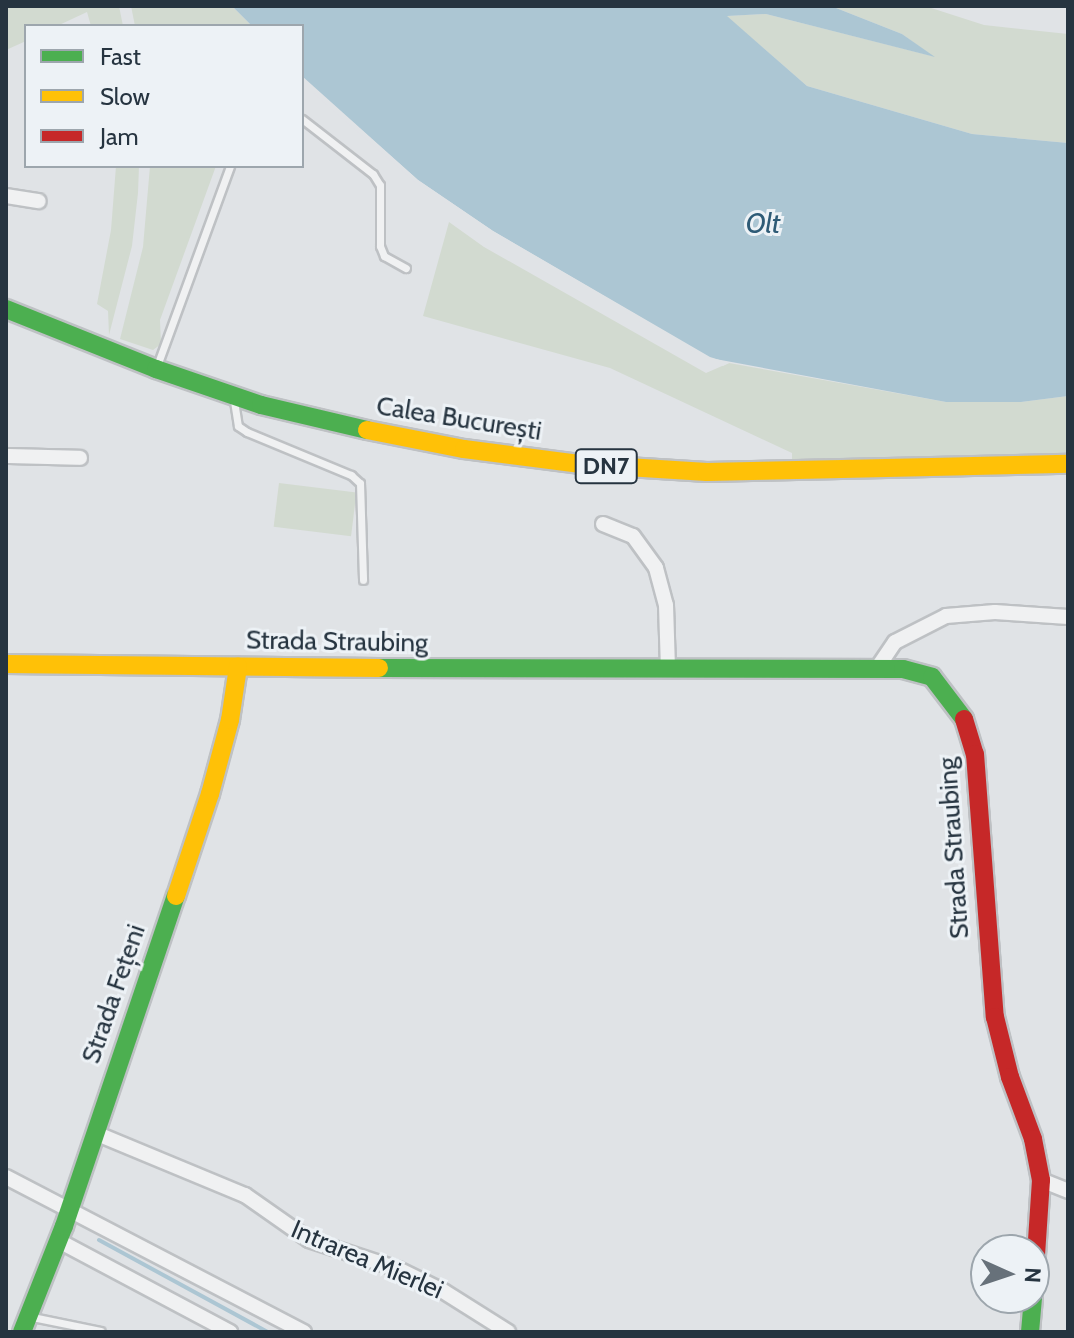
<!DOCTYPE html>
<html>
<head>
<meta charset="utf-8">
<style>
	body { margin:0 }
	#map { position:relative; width:1074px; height:1338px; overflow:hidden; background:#e0e3e6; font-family:Cabin,sans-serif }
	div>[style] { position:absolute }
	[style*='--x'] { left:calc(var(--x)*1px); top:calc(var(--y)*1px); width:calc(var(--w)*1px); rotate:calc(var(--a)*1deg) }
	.green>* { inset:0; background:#d2dad0; transform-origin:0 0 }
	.water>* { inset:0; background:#acc6d3 }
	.pier>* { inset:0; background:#e0e3e6 }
	.stream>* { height:4px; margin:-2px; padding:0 2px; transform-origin:2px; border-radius:2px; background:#acc6d3 }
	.roads { filter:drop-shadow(2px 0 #bec1c4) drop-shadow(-2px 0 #bec1c4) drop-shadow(0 2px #bec1c4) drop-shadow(0 -2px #bec1c4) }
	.lane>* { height:7px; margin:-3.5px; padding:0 3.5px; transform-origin:3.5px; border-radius:3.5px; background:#f0f1f2 }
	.street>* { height:14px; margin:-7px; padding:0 7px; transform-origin:7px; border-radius:7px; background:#f0f1f2 }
	.fast>* { height:18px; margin:-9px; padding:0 9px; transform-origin:9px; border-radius:9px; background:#4caf50 }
	.slow>* { height:18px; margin:-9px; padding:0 9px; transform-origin:9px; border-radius:9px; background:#ffc107 }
	.jam>* { height:18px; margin:-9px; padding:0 9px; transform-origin:9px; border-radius:9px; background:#c62828 }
	span { translate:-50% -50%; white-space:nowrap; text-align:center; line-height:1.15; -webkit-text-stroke:6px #edf2f6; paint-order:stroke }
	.shield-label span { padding:2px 6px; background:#edf2f6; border:2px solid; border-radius:6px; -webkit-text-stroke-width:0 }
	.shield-label { font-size:24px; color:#263440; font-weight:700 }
	.street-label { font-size:26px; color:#263440 }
	.water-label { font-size:28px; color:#2e5b76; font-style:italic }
	.frame { position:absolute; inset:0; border:8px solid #263440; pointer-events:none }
	.legend { position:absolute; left:24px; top:24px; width:280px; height:144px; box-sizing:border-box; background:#edf2f6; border:2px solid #9da6ad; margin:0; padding:10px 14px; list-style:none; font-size:24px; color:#263440 }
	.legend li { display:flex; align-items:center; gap:16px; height:40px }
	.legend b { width:40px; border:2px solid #9da6ad }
	.north { position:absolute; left:970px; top:1234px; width:80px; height:80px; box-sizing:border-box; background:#edf2f6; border:2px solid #9da6ad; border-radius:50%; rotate:93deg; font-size:22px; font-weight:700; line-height:32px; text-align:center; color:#263440 }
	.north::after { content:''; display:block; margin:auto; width:28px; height:36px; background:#67717a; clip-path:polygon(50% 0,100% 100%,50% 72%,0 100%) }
</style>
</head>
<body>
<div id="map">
	<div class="green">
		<i style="clip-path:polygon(6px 6px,119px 6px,123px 26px,91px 26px,87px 12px,57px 26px,26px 26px,26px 41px,6px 50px)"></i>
		<i style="clip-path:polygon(131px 6px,232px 6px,252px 26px,135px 26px)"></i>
		<i style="clip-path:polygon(831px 6px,925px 6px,984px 25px,1068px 34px,1068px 143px,972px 134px,807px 86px,726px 16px,766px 14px,932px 56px,902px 34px)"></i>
		<i style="clip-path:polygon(116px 166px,139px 166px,138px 193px,132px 246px,109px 335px,108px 311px,97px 304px,111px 230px)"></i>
		<i style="clip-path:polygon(150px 166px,216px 166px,160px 320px,161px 344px,153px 350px,120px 339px,143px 247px)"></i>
		<i style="clip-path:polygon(449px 222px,484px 247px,706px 373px,729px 363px,946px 402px,1021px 402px,1068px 396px,1068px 454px,792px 463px,792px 453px,610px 368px,423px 316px)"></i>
		<i style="left:279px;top:483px;width:78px;height:44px;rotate:7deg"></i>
	</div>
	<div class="water">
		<i style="clip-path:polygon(232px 6px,831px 6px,902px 34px,935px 57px,766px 14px,727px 16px,807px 86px,972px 134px,1068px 143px,1068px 396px,1021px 402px,946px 402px,710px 358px,493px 231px,418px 180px,302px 76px,302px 26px,252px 26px)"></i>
	</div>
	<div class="pier">
		<i style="clip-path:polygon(312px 92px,322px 95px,418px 180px,493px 231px,710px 357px,729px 363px,723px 366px,708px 361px,491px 234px,416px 183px)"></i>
	</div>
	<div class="stream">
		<i style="--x:99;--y:1240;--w:192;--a:28.6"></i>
	</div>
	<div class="roads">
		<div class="lane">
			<i style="--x:302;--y:119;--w:90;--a:37.8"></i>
			<i style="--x:373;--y:174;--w:13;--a:58"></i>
			<i style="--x:380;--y:185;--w:61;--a:90"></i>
			<i style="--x:380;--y:246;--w:11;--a:68"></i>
			<i style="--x:384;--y:256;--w:25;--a:29"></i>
			<i style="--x:158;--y:363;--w:210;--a:-69.9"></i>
			<i style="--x:234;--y:401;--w:25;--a:81"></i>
			<i style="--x:238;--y:426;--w:11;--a:34"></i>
			<i style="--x:247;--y:432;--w:113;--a:22.5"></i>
			<i style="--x:351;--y:475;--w:12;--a:42"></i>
			<i style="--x:360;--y:483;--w:97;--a:88.2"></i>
			<i style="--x:32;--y:1317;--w:70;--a:11.5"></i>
		</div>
		<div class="street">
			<i style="--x:6;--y:196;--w:33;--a:9"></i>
			<i style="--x:6;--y:456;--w:74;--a:1.5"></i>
			<i style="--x:603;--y:524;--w:32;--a:22"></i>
			<i style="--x:633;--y:536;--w:39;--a:54"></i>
			<i style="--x:656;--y:568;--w:38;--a:75"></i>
			<i style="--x:666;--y:605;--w:63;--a:88.2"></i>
			<i style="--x:878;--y:667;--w:30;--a:-56"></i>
			<i style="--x:895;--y:642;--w:57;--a:-27"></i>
			<i style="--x:946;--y:616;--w:49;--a:-4.7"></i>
			<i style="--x:995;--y:612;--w:73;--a:3.9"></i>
			<i style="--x:95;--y:1133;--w:162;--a:22.5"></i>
			<i style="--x:245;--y:1195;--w:78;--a:35.1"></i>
			<i style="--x:309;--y:1240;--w:94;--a:18"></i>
			<i style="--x:398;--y:1269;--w:50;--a:26.1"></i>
			<i style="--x:443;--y:1291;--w:77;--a:32.2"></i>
			<i style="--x:6;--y:1177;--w:336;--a:27.5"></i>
			<i style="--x:1041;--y:1180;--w:29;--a:22"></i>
			<i style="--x:59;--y:1241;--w:194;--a:28"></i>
		</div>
		<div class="fast">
			<i style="--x:6;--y:309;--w:162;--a:21.8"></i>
			<i style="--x:156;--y:369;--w:111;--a:18.9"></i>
			<i style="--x:261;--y:405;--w:109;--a:13.3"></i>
			<i style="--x:379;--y:668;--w:524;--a:0.11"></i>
			<i style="--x:903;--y:669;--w:30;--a:15"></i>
			<i style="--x:932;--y:677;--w:53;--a:52.7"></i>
			<i style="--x:22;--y:1332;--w:114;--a:-68.4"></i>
			<i style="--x:64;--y:1226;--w:348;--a:-71.3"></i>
			<i style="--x:1030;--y:1332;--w:34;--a:-85"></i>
		</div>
		<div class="slow">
			<i style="--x:367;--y:430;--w:99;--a:11.1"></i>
			<i style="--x:464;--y:449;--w:116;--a:7.4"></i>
			<i style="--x:579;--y:464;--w:128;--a:3.6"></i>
			<i style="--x:707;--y:472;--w:361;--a:-1.3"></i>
			<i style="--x:6;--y:664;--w:373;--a:0.6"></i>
			<i style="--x:176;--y:896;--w:108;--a:-71.6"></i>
			<i style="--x:210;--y:794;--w:77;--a:-74.9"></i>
			<i style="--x:230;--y:720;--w:54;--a:-81.4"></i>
		</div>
		<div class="jam">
			<i style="--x:964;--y:719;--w:37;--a:73"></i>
			<i style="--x:975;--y:754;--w:264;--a:85.7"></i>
			<i style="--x:995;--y:1017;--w:62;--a:76"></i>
			<i style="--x:1010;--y:1077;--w:66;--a:69.6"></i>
			<i style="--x:1033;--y:1139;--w:42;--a:79"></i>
			<i style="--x:1041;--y:1180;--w:106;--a:93.8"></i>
		</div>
	</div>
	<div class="shield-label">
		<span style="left:606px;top:466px">DN7</span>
	</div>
	<div class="street-label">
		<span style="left:459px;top:419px;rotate:9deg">Calea București</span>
		<span style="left:337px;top:642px;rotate:1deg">Strada Straubing</span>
		<span style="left:954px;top:848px;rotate:-94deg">Strada Straubing</span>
		<span style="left:114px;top:994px;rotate:-71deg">Strada Fețeni</span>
		<span style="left:367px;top:1260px;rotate:23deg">Intrarea Mierlei</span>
	</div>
	<div class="water-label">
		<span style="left:763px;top:223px">Olt</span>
	</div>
	<div class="frame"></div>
	<ul class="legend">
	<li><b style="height:10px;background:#4caf50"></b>Fast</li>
	<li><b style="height:10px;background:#ffc107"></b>Slow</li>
	<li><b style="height:10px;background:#c62828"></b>Jam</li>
	</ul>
	<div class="north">N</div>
</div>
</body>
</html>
